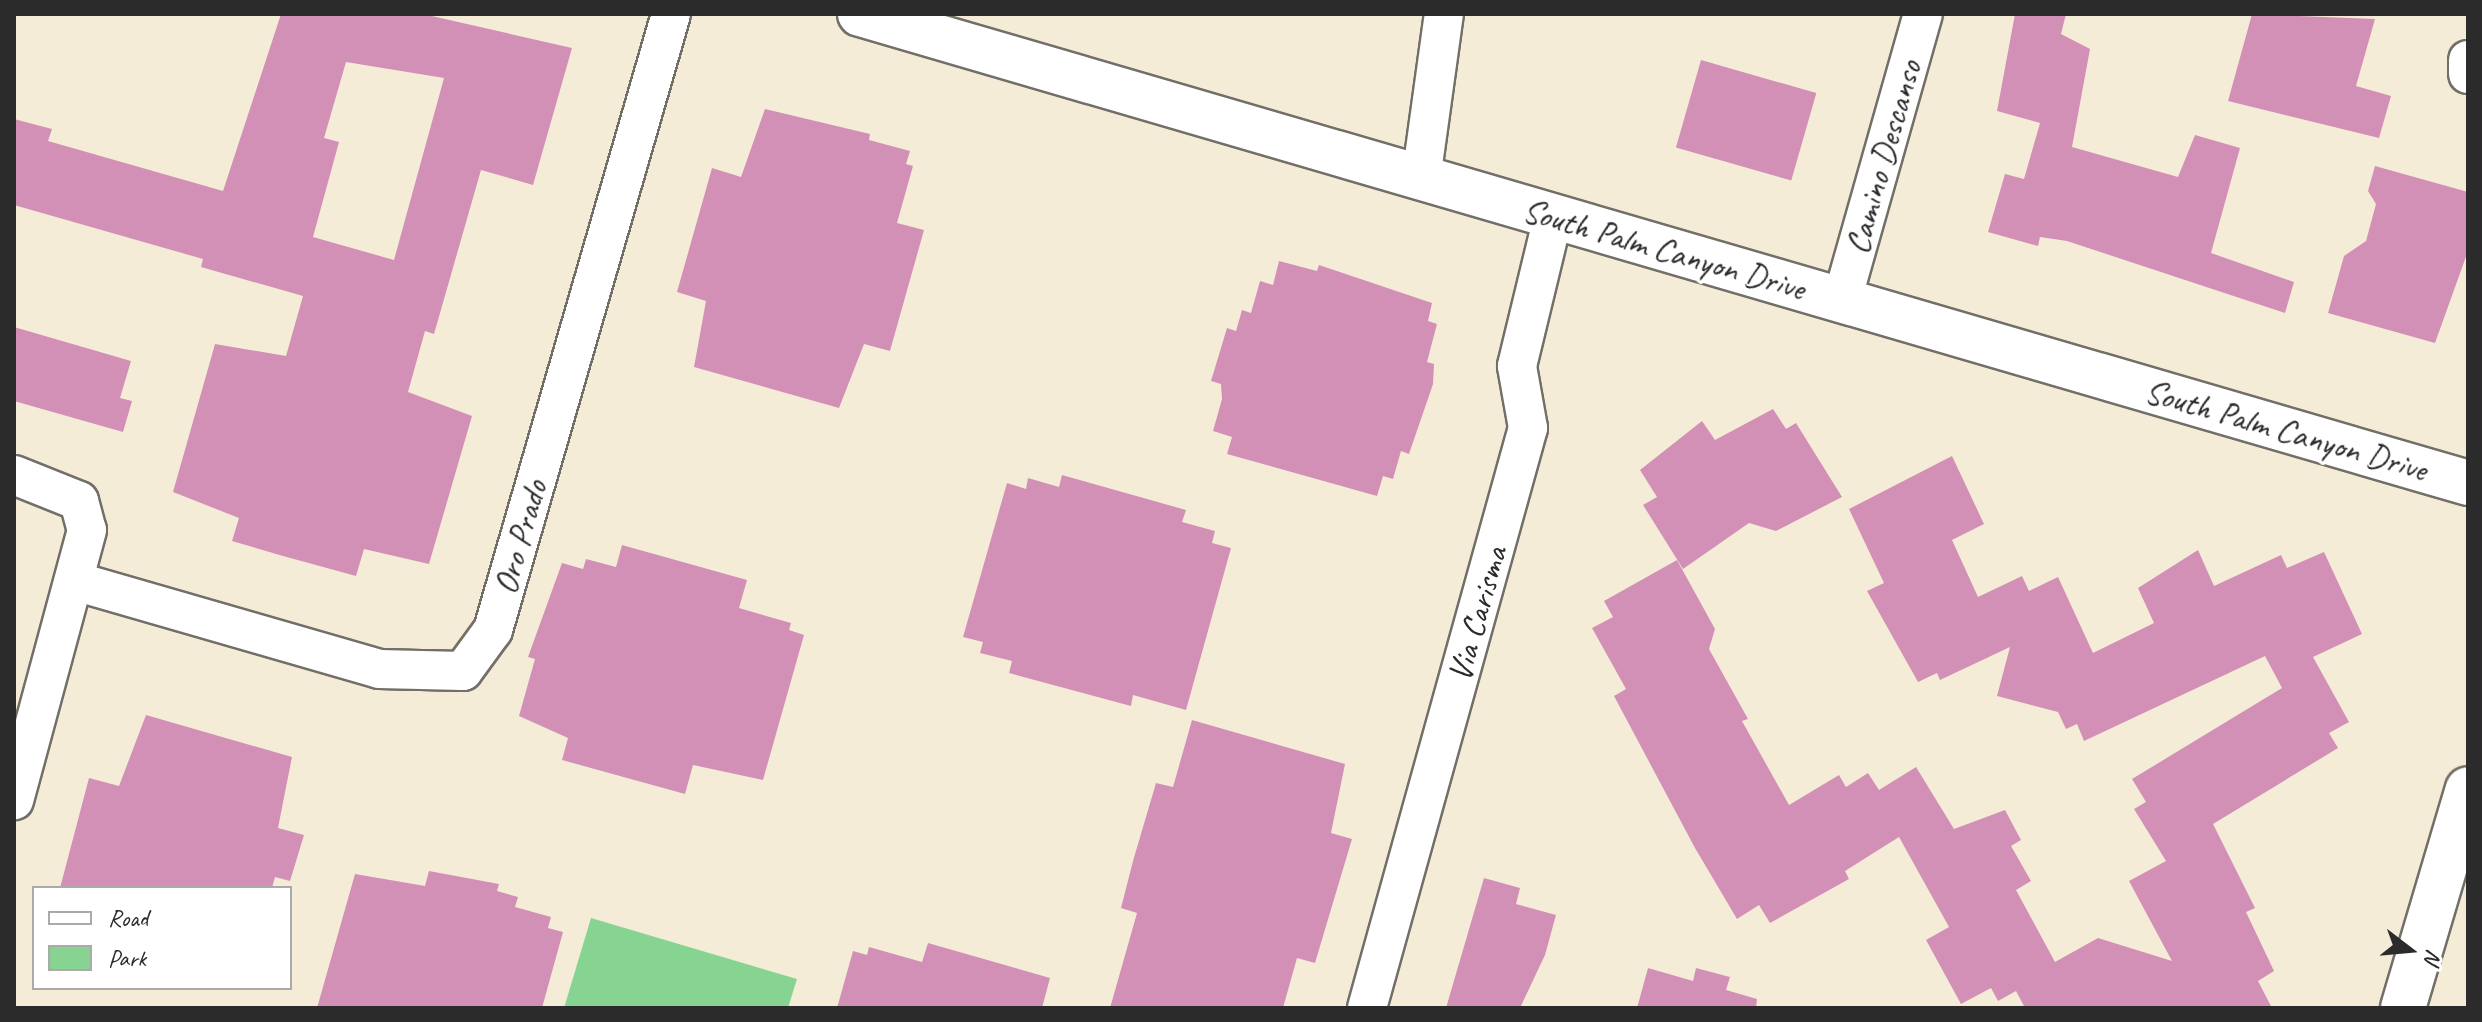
<!DOCTYPE html>
<html>
<head>
<meta charset="utf-8">
<style>
	body { margin:0 }
	#map { position:relative; width:2482px; height:1022px; overflow:hidden; background:#f5ecd8; font-family:Caveat,sans-serif }
	div>[style] { position:absolute }
	[style*='--x'] { left:calc(var(--x)*1px); top:calc(var(--y)*1px); width:calc(var(--w)*1px); rotate:calc(var(--a)*1deg) }
	.green>* { inset:0; background:#87d391 }
	.building>* { inset:0; background:#d390b7; transform-origin:0 0 }
	.roads { filter:drop-shadow(2px 0 #726f68) drop-shadow(-2px 0 #726f68) drop-shadow(0 2px #726f68) drop-shadow(0 -2px #726f68) }
	.minor>* { height:38px; margin:-19px; padding:0 19px; transform-origin:19px; border-radius:19px; background:#fff }
	.tertiary>* { height:44px; margin:-22px; padding:0 22px; transform-origin:22px; border-radius:22px; background:#fff }
	span { translate:-50% -50%; white-space:nowrap; text-align:center; line-height:1.15; -webkit-text-stroke:7px #fff; paint-order:stroke }
	.street-label { font-size:34px; color:#2b2b2b }
	.frame { position:absolute; inset:0; border:16px solid #2b2b2b; pointer-events:none }
	.legend { position:absolute; left:32px; top:886px; width:260px; height:104px; box-sizing:border-box; background:#fff; border:2px solid #aaa; margin:0; padding:10px 14px; list-style:none; font-size:24px; color:#2b2b2b }
	.legend li { display:flex; align-items:center; gap:16px; height:40px }
	.legend b { width:40px; border:2px solid #aaa }
	.north { position:absolute; left:2370px; top:910px; width:80px; height:80px; -webkit-text-stroke:6px #fff; paint-order:stroke; rotate:106deg; font-size:22px; font-weight:700; line-height:32px; text-align:center; color:#2b2b2b }
	.north::after { content:''; display:block; margin:auto; width:28px; height:36px; background:#2b2b2b; clip-path:polygon(50% 0,100% 100%,50% 72%,0 100%) }
</style>
</head>
<body>
<div id="map">
	<div class="green">
		<i style="clip-path:polygon(591px 918px,797px 979px,788px 1008px,564px 1008px)"></i>
	</div>
	<div class="building">
		<i style="clip-path:polygon(evenodd,281px 14px,423px 14px,572px 48px,533px 185px,481px 170px,434px 334px,425px 331px,408px 392px,472px 416px,429px 564px,364px 549px,356px 576px,283px 556px,232px 541px,239px 518px,173px 492px,215px 344px,286px 356px,303px 296px,201px 267px,203px 259px,14px 205px,14px 119px,52px 129px,48px 141px,223px 191px,281px 14px,346px 62px,444px 78px,394px 260px,313px 237px,339px 142px,324px 138px,346px 62px)"></i>
		<i style="clip-path:polygon(2015px 14px,2066px 14px,2061px 34px,2090px 49px,2072px 147px,2178px 177px,2195px 135px,2240px 148px,2211px 253px,2294px 282px,2285px 313px,2067px 241px,2040px 237px,2038px 246px,1988px 232px,2005px 174px,2024px 179px,2040px 123px,1997px 111px)"></i>
		<i style="clip-path:polygon(2252px 14px,2375px 19px,2356px 86px,2391px 96px,2379px 138px,2228px 101px)"></i>
		<i style="left:1701px;top:60px;width:120px;height:91px;rotate:16deg"></i>
		<i style="clip-path:polygon(765px 109px,870px 134px,869px 140px,910px 151px,906px 164px,913px 166px,897px 223px,924px 230px,890px 351px,864px 344px,839px 408px,694px 367px,706px 301px,677px 292px,712px 168px,741px 177px)"></i>
		<i style="clip-path:polygon(2375px 166px,2468px 192px,2468px 251px,2435px 343px,2328px 313px,2344px 256px,2366px 241px,2376px 204px,2368px 191px)"></i>
		<i style="clip-path:polygon(1279px 261px,1317px 271px,1319px 265px,1432px 303px,1428px 321px,1437px 324px,1427px 362px,1434px 364px,1433px 384px,1409px 454px,1401px 451px,1393px 479px,1383px 476px,1377px 496px,1227px 454px,1232px 437px,1213px 431px,1222px 399px,1221px 384px,1211px 381px,1227px 328px,1236px 331px,1242px 310px,1251px 313px,1260px 281px,1273px 285px)"></i>
		<i style="clip-path:polygon(14px 327px,131px 361px,120px 398px,132px 401px,123px 432px,14px 401px)"></i>
		<i style="clip-path:polygon(1773px 409px,1786px 429px,1796px 423px,1842px 497px,1776px 531px,1749px 523px,1683px 569px,1643px 505px,1657px 497px,1640px 470px,1702px 421px,1715px 440px)"></i>
		<i style="clip-path:polygon(1952px 456px,1984px 524px,1952px 540px,1978px 597px,2022px 576px,2029px 591px,2058px 577px,2093px 653px,2154px 623px,2138px 588px,2198px 550px,2214px 586px,2281px 555px,2287px 568px,2324px 552px,2362px 634px,2313px 657px,2349px 722px,2329px 733px,2338px 748px,2213px 824px,2255px 908px,2246px 912px,2274px 971px,2258px 981px,2272px 1008px,2025px 1008px,2016px 991px,1998px 1001px,1991px 988px,1961px 1004px,1926px 940px,1949px 927px,1899px 837px,1845px 871px,1849px 879px,1770px 923px,1759px 905px,1737px 919px,1695px 848px,1614px 696px,1626px 689px,1592px 628px,1613px 617px,1604px 601px,1677px 560px,1715px 629px,1709px 649px,1748px 719px,1742px 721px,1789px 805px,1839px 775px,1846px 787px,1868px 773px,1879px 790px,1916px 767px,1954px 829px,2005px 810px,2021px 840px,2011px 846px,2031px 881px,2016px 890px,2055px 962px,2098px 938px,2172px 961px,2129px 881px,2166px 861px,2134px 809px,2146px 802px,2132px 779px,2282px 688px,2265px 656px,2084px 741px,2077px 724px,2066px 729px,2058px 712px,1997px 696px,2010px 647px,1940px 680px,1937px 673px,1918px 682px,1867px 591px,1884px 583px,1849px 509px)"></i>
		<i style="clip-path:polygon(1062px 475px,1186px 510px,1182px 522px,1215px 531px,1212px 543px,1231px 548px,1186px 710px,1133px 695px,1131px 706px,1009px 673px,1012px 661px,980px 653px,983px 642px,963px 637px,1007px 483px,1026px 489px,1028px 478px,1059px 487px)"></i>
		<i style="clip-path:polygon(622px 545px,747px 580px,739px 608px,791px 623px,789px 630px,804px 635px,763px 780px,693px 765px,685px 794px,562px 760px,568px 738px,519px 716px,535px 659px,528px 657px,562px 563px,583px 569px,586px 559px,616px 567px)"></i>
		<i style="clip-path:polygon(146px 715px,292px 757px,278px 828px,304px 835px,290px 881px,275px 877px,272px 888px,60px 888px,89px 778px,119px 786px)"></i>
		<i style="clip-path:polygon(1192px 720px,1345px 764px,1331px 833px,1352px 839px,1315px 963px,1297px 958px,1283px 1008px,1110px 1008px,1137px 913px,1121px 908px,1133px 861px,1156px 783px,1173px 787px)"></i>
		<i style="clip-path:polygon(429px 871px,499px 884px,497px 891px,518px 897px,515px 907px,551px 917px,548px 928px,563px 932px,542px 1008px,317px 1008px,355px 874px,425px 886px)"></i>
		<i style="clip-path:polygon(1484px 878px,1520px 888px,1516px 904px,1556px 915px,1545px 955px,1520px 1008px,1446px 1008px)"></i>
		<i style="clip-path:polygon(928px 943px,1050px 978px,1042px 1008px,837px 1008px,853px 951px,867px 955px,869px 947px,922px 962px)"></i>
		<i style="clip-path:polygon(1648px 968px,1693px 981px,1696px 968px,1730px 977px,1726px 990px,1757px 999px,1756px 1008px,1637px 1008px)"></i>
	</div>
	<div class="roads">
		<div class="minor">
			<i style="--x:2468;--y:60;--w:14;--a:90"></i>
			<i style="--x:1421;--y:179;--w:167;--a:-82.1"></i>
			<i style="--x:1842;--y:300;--w:297;--a:-74.2"></i>
			<i style="--x:14;--y:475;--w:70;--a:21.8"></i>
			<i style="--x:79;--y:501;--w:30;--a:75"></i>
			<i style="--x:87;--y:530;--w:280;--a:105.1"></i>
			<i style="--x:78;--y:582;--w:313;--a:16.1"></i>
			<i style="--x:379;--y:669;--w:84;--a:1.4"></i>
			<i style="--x:463;--y:671;--w:51;--a:-53.8"></i>
			<i style="--x:493;--y:630;--w:641;--a:-73.88"></i>
			<i style="--x:1367;--y:1008;--w:602;--a:-74.49"></i>
			<i style="--x:1528;--y:428;--w:63;--a:-100.1"></i>
			<i style="--x:1517;--y:366;--w:153;--a:-76.4"></i>
		</div>
		<div class="tertiary">
			<i style="--x:860;--y:14;--w:1675;--a:16.26"></i>
			<i style="--x:2403;--y:1008;--w:228;--a:-73.5"></i>
		</div>
	</div>
	<div class="street-label">
		<span style="left:1883px;top:157px;rotate:-74deg">Camino Descanso</span>
		<span style="left:1664px;top:249px;rotate:16deg">South Palm Canyon Drive</span>
		<span style="left:2286px;top:430px;rotate:16deg">South Palm Canyon Drive</span>
		<span style="left:520px;top:537px;rotate:-74deg">Oro Prado</span>
		<span style="left:1477px;top:614px;rotate:-74deg">Via Carisma</span>
	</div>
	<div class="frame"></div>
	<ul class="legend">
	<li><b style="height:10px;background:#fff"></b>Road</li>
	<li><b style="height:22px;background:#87d391"></b>Park</li>
	</ul>
	<div class="north">N</div>
</div>
</body>
</html>
